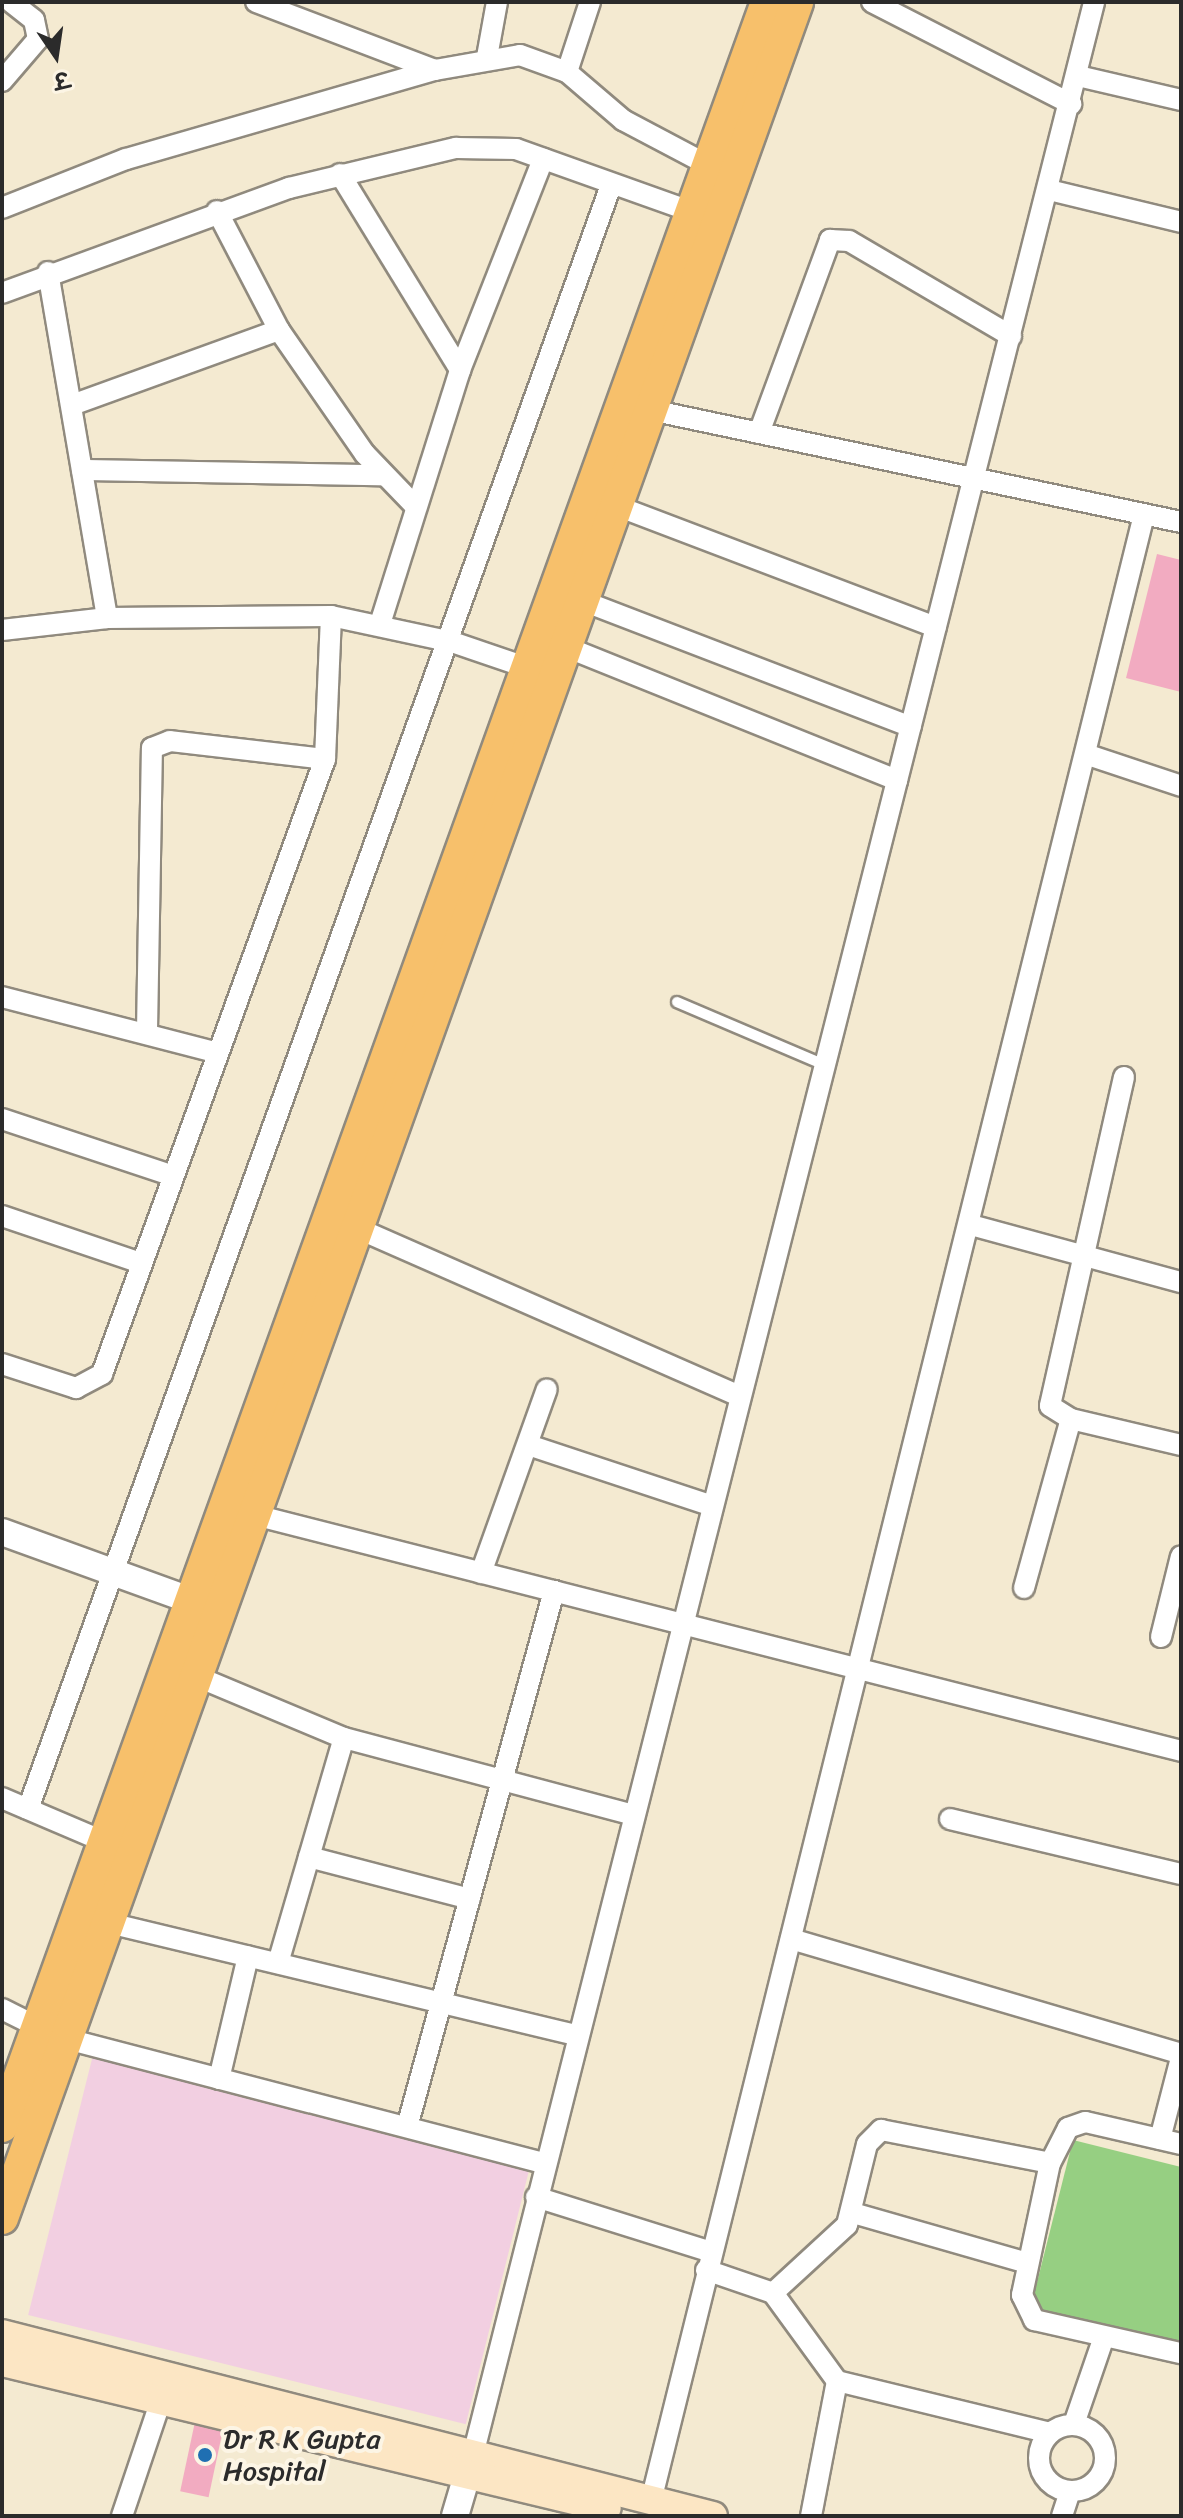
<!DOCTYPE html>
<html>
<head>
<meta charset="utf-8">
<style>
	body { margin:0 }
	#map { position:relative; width:1183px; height:2518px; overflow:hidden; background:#f4ead1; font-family:Sriracha,"Playpen Sans Deva",sans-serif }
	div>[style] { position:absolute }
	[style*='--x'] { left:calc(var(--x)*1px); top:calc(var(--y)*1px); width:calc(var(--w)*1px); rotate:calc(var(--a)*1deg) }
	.built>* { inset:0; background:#f2cfe1; transform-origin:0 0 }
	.green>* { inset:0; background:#96cf82 }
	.building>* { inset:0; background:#f2abc1; transform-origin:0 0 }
	.roads { filter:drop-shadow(2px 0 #908a7e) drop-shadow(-2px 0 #908a7e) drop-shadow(0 2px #908a7e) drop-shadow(0 -2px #908a7e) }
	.service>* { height:10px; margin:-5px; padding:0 5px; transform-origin:5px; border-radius:5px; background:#fff }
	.minor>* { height:20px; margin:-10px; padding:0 10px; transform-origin:10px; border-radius:10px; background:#fff }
	.minor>.ring { margin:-10px; padding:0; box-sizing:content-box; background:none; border:20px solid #fff; border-radius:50% }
	.tertiary>* { height:26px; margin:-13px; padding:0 13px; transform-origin:13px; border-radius:13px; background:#fff }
	.secondary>* { height:28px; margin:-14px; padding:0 14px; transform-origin:14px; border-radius:14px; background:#fce6c4 }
	.primary>* { height:32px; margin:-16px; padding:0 16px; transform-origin:16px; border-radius:16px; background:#f7c06b }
	.dots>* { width:22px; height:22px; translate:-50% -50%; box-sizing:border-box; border:4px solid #fcf5e5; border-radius:50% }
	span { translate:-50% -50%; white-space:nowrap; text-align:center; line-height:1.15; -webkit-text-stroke:8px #fcf5e5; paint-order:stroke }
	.poi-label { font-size:28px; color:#2b2b2b }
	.left { translate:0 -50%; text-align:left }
	.frame { position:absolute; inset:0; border:4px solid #2b2b2b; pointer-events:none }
	.north { position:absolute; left:16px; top:16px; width:80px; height:80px; -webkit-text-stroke:6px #fcf5e5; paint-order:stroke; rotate:167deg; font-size:22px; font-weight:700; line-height:32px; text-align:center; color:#2b2b2b }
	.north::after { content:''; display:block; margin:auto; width:28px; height:36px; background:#2b2b2b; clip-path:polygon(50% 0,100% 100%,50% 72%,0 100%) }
</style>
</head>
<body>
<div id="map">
	<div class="built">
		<i style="left:93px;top:2055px;width:451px;height:268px;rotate:14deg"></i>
	</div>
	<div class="green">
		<i style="clip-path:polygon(1073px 2140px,1181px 2167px,1181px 2348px,1030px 2310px)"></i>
	</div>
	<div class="building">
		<i style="clip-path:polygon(1157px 554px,1181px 560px,1181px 692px,1126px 678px)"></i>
		<i style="left:196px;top:2417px;width:29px;height:76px;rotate:12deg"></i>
	</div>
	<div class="roads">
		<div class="service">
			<i style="--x:677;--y:1002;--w:161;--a:23.1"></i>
		</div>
		<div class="minor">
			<i style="--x:256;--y:2;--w:191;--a:20.8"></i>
			<i style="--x:872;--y:2;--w:224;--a:27.1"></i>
			<i style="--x:487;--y:57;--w:56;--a:-79.7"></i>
			<i style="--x:567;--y:72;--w:74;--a:-71.8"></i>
			<i style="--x:1078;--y:76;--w:106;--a:13.1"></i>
			<i style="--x:2;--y:81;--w:55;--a:-49.4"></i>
			<i style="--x:38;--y:39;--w:19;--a:-102"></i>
			<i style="--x:34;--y:20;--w:29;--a:-142"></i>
			<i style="--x:340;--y:174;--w:230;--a:58.5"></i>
			<i style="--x:1049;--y:190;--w:136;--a:13.6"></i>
			<i style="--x:2;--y:208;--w:133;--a:-21.6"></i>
			<i style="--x:126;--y:159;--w:322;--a:-16.1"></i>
			<i style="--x:435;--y:70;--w:86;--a:-10"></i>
			<i style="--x:520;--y:55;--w:50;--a:19.9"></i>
			<i style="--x:567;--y:72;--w:74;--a:40.6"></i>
			<i style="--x:623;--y:120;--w:98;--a:27.9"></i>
			<i style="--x:217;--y:211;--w:134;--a:62.5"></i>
			<i style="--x:279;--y:330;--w:151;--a:55.3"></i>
			<i style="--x:365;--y:454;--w:71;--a:46.1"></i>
			<i style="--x:48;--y:272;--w:351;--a:80.3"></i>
			<i style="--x:2;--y:293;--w:306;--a:-20.1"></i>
			<i style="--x:289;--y:188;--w:172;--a:-13.5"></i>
			<i style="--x:456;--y:148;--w:60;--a:1"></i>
			<i style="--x:516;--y:149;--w:188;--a:19.6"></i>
			<i style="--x:72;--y:405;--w:220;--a:-19.9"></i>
			<i style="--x:641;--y:408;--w:552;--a:11.92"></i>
			<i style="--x:759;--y:433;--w:206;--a:-69.8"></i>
			<i style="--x:830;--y:240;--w:19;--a:3"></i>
			<i style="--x:849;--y:241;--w:188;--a:30.4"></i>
			<i style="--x:82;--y:470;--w:300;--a:1"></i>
			<i style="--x:617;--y:506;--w:341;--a:20.8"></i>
			<i style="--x:583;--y:601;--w:351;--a:21"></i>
			<i style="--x:380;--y:624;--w:266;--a:-72.5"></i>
			<i style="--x:460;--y:370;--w:227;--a:-68.5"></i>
			<i style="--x:2;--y:630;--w:106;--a:-6.5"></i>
			<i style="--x:107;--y:618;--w:224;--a:-0.5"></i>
			<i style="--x:331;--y:616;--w:124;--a:12.1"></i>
			<i style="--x:452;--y:642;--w:90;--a:18.8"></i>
			<i style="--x:566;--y:647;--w:357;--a:21.9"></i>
			<i style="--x:1088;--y:755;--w:98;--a:18.4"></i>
			<i style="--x:2;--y:997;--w:223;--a:14.5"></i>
			<i style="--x:147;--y:1031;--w:283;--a:-89"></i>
			<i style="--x:152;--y:748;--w:19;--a:-21"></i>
			<i style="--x:170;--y:741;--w:156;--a:6.6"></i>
			<i style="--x:1124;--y:1077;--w:337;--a:102.7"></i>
			<i style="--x:1050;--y:1406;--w:25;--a:32"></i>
			<i style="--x:1071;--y:1419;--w:113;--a:13.3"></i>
			<i style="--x:2;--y:1119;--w:180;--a:18.4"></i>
			<i style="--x:2;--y:1216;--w:147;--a:18.7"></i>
			<i style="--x:971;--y:1225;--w:218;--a:15.2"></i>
			<i style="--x:359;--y:1229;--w:416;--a:23.7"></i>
			<i style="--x:2;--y:1364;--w:78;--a:18"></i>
			<i style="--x:76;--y:1388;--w:30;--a:-28"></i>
			<i style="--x:102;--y:1374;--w:654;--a:-70.07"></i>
			<i style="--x:325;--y:759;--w:143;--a:-87.6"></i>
			<i style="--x:528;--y:1445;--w:194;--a:18.3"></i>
			<i style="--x:243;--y:1512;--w:968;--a:14.29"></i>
			<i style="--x:481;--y:1573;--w:195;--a:-70.3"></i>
			<i style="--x:1024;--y:1588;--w:175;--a:-74.5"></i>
			<i style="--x:1161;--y:1637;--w:83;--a:-76.1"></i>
			<i style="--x:198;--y:1677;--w:158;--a:22.7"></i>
			<i style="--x:344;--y:1738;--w:299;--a:14.9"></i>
			<i style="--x:2;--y:1798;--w:120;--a:23.1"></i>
			<i style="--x:28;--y:1809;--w:1722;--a:-70.25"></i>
			<i style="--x:950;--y:1819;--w:237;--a:13.4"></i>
			<i style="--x:309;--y:1857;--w:166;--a:14.6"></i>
			<i style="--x:109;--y:1923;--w:481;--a:13.5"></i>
			<i style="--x:791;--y:1939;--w:407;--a:16.4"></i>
			<i style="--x:278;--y:1963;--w:234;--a:-73.7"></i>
			<i style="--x:2;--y:2009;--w:40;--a:26.6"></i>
			<i style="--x:67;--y:2039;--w:493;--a:14.6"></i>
			<i style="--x:219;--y:2079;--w:126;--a:-76.7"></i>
			<i style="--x:407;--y:2127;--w:556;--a:-74.66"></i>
			<i style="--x:1160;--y:2139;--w:84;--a:-75.5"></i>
			<i style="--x:1181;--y:2144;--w:98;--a:-167.1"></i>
			<i style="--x:1085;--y:2122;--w:18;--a:161"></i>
			<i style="--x:1068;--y:2128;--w:39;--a:117"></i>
			<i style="--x:1050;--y:2163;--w:135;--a:102"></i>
			<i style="--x:1022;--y:2295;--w:28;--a:64"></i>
			<i style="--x:1034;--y:2320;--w:151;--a:12.7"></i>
			<i style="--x:536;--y:2197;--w:183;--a:17.4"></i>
			<i style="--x:853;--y:2213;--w:181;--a:16"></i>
			<i style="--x:706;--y:2270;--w:71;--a:18.9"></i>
			<i style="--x:773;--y:2293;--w:109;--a:54"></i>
			<i style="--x:837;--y:2381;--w:137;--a:100.9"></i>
			<i style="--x:773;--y:2293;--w:100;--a:-42.6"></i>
			<i style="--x:847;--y:2225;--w:83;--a:-76.1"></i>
			<i style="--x:867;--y:2144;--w:20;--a:-45"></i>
			<i style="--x:881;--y:2130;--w:172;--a:11"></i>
			<i style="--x:837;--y:2381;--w:219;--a:13.7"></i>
			<i style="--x:1074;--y:2424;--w:89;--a:-71"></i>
			<i class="ring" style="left:1039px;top:2425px;width:46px;height:46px"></i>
			<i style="--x:474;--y:2451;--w:2526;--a:-75.79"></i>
			<i style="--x:651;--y:2501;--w:2046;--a:-76.06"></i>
			<i style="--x:122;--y:2516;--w:122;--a:-71.4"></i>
			<i style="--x:1062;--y:2516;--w:25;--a:-72"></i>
		</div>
		<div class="tertiary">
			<i style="--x:2;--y:1532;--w:220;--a:19.9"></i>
			<i style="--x:455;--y:2516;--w:64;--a:-73.6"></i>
		</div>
		<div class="secondary">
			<i style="--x:2;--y:2334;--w:734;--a:14.36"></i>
			<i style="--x:2;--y:2362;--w:622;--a:13.57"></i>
		</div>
		<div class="primary">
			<i style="--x:2;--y:2126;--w:2258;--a:-70.19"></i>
			<i style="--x:2;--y:2218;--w:2354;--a:-70.26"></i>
		</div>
	</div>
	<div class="dots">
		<i style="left:205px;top:2455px;background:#1f6fb2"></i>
	</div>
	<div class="poi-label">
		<span class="left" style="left:223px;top:2455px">Dr R K Gupta<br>Hospital</span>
	</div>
	<div class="frame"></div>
	<div class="north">उ</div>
</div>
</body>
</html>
